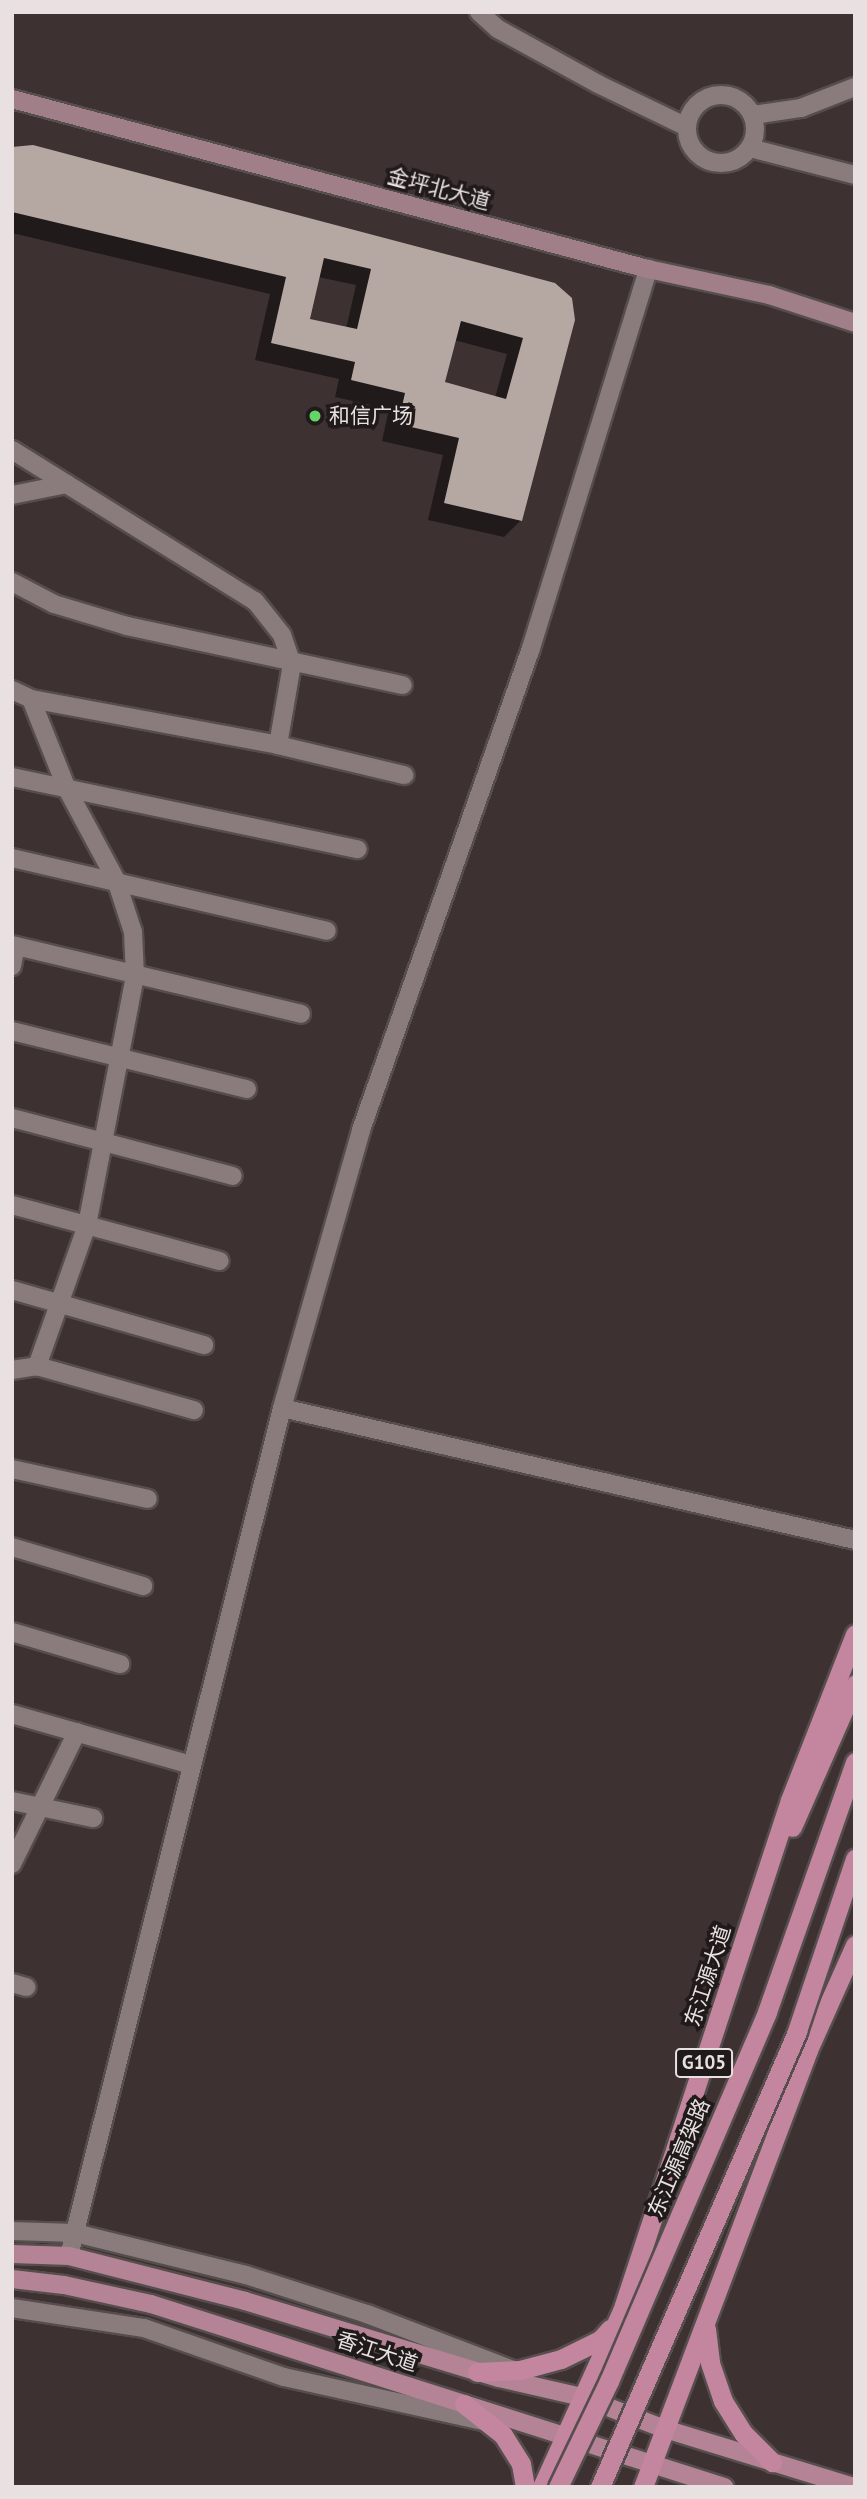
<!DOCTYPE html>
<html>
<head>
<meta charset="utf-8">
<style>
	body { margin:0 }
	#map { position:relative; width:867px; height:2499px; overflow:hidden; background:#3d3131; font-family:"PT Sans","Noto Sans SC",sans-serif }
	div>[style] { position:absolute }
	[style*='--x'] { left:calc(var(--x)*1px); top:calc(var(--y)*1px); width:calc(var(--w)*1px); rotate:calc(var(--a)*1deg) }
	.shadow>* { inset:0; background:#0007 }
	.building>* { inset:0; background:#b5a7a2 }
	.roads { filter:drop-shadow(2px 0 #564d4d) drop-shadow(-2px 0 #564d4d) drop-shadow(0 2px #564d4d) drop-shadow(0 -2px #564d4d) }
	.minor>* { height:18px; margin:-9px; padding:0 9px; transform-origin:9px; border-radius:9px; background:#8a7c7c }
	.minor>.ring { margin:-9px; padding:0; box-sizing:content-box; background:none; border:18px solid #8a7c7c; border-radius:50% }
	.tertiary>* { height:18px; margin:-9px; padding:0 9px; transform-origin:9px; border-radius:9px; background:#8a7c7c }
	.secondary>* { height:18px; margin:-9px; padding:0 9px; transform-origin:9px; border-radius:9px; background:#a07f89 }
	.primary>* { height:18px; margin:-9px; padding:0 9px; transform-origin:9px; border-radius:9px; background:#b58396 }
	.trunk>* { height:19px; margin:-9.5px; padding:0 9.5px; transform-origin:9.5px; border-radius:9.5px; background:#c4859f }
	.bridges { filter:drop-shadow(2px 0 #564d4d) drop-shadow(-2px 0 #564d4d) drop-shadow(0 2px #564d4d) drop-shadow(0 -2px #564d4d) }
	.trunk-bridge>* { height:19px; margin:-9.5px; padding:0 9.5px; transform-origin:9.5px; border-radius:9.5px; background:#c4859f }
	.dots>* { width:19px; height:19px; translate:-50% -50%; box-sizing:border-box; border:4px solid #201a1a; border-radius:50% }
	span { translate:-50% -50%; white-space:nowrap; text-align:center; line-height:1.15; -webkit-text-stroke:7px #201a1a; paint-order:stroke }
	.shield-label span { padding:2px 5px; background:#201a1a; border:2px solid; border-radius:5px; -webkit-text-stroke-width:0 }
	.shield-label { font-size:19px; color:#e9e1e1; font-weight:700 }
	.street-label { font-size:21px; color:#e9e1e1 }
	.poi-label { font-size:21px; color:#e9e1e1 }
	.left { translate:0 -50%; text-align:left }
	.frame { position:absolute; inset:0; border:14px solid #e9e1e1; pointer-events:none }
</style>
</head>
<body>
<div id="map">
	<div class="shadow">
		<i style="clip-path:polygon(evenodd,12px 151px,554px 285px,521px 520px,504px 537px,428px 520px,443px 455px,382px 441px,389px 409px,335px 397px,339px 379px,255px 360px,270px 294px,12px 233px,12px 151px,318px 277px,356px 285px,346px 329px,308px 320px,318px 277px,12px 151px,454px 340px,507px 354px,495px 398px,442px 383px,454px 340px)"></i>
	</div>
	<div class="building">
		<i style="clip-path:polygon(evenodd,33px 145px,555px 283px,572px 298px,575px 320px,522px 521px,444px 503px,459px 438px,398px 424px,405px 393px,351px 380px,355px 362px,271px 343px,286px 277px,12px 212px,12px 147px,33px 145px,324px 258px,371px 269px,357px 329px,310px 319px,324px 258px,33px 145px,461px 321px,523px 338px,506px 399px,445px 382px,461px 321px)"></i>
	</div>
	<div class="roads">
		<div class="minor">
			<i style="--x:479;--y:12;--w:25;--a:42"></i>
			<i style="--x:498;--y:29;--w:114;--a:28.8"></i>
			<i style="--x:598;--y:84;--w:99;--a:25.8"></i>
			<i class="ring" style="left:687px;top:95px;width:50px;height:50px"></i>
			<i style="--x:753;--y:115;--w:49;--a:-8.3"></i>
			<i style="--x:801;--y:108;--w:58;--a:-21.3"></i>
			<i style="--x:750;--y:148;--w:108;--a:14.4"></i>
			<i style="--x:12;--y:450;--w:286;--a:31.9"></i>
			<i style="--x:255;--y:601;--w:43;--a:51.5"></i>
			<i style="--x:282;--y:635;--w:31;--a:71"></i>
			<i style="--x:292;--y:664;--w:82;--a:99.8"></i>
			<i style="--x:12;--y:495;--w:56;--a:-11.3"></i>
			<i style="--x:12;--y:582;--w:47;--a:27.6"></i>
			<i style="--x:54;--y:604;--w:76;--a:16.8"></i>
			<i style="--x:127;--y:626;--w:282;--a:12.1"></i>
			<i style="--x:12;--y:690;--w:21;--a:25"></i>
			<i style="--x:31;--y:699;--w:97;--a:68.2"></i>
			<i style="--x:67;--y:789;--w:103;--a:61.7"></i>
			<i style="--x:116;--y:880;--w:55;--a:71.9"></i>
			<i style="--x:133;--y:932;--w:44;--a:87.4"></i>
			<i style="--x:135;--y:976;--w:254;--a:100.9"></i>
			<i style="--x:87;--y:1225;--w:150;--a:109.5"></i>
			<i style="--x:31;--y:699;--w:251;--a:10.5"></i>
			<i style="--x:278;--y:745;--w:130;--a:13.4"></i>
			<i style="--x:12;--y:777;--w:353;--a:11.8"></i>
			<i style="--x:12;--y:858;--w:323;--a:13"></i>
			<i style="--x:12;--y:945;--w:297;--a:13.4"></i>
			<i style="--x:12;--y:966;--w:20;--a:-79"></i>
			<i style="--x:12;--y:1031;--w:242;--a:13.9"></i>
			<i style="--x:12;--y:1118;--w:228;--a:14.7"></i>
			<i style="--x:12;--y:1205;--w:215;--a:15.1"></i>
			<i style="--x:12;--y:1290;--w:200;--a:16"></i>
			<i style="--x:12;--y:1370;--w:25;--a:-9"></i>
			<i style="--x:37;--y:1366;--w:163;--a:15.7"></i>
			<i style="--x:12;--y:1469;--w:139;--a:12.4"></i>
			<i style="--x:12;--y:1547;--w:137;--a:16.6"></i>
			<i style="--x:12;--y:1632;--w:113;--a:16.5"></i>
			<i style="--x:12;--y:1714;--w:186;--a:15.9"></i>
			<i style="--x:12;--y:1801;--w:83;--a:11.9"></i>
			<i style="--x:12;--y:1864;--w:147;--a:-63.8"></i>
			<i style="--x:12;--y:1983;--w:15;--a:16"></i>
		</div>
		<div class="tertiary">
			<i style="--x:282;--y:1408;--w:588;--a:12.97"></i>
			<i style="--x:12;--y:2231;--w:63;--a:1.8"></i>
			<i style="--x:75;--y:2233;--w:176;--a:13.8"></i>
			<i style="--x:246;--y:2275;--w:127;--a:17.9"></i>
			<i style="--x:367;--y:2314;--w:156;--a:21"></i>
			<i style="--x:69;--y:2256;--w:874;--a:-75.9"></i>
			<i style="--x:282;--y:1408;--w:289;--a:-74.1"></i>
			<i style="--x:361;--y:1130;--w:511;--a:-70.57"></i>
			<i style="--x:531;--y:648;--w:397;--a:-72.8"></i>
			<i style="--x:12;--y:2308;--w:134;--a:8.6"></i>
			<i style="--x:144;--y:2328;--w:148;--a:19.3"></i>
			<i style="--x:284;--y:2377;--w:208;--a:12.5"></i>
		</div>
		<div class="secondary">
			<i style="--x:12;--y:99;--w:658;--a:14.97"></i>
			<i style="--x:648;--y:269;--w:124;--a:12.1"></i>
			<i style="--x:769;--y:295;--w:90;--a:18"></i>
		</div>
		<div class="primary">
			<i style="--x:12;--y:2254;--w:57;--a:2"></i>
			<i style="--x:69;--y:2256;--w:182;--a:14.3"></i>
			<i style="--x:245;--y:2301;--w:265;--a:16.9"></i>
			<i style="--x:499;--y:2378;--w:85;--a:12.9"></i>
			<i style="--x:582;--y:2397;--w:89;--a:21.1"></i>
			<i style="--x:665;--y:2429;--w:198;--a:17.1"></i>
			<i style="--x:12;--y:2279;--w:52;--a:6.6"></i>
			<i style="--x:64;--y:2285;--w:89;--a:12.3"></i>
			<i style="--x:151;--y:2304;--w:602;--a:17.71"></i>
		</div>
		<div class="trunk">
			<i style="--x:792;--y:1827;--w:156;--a:-66.2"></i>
			<i style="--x:706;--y:2329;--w:34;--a:83"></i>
			<i style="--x:710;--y:2363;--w:40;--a:71.1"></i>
			<i style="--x:723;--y:2401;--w:39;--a:58"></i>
			<i style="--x:744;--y:2434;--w:40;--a:45"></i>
			<i style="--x:477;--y:2372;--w:43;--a:-2.7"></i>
			<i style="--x:520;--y:2370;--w:42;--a:-15"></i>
			<i style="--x:561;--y:2359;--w:43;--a:-26"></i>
			<i style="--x:600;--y:2340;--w:15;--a:-48"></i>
			<i style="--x:464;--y:2404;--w:50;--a:38.5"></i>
			<i style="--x:503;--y:2435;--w:34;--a:58"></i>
			<i style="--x:521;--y:2464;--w:23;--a:80"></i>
			<i style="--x:542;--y:2487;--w:193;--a:-65.6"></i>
			<i style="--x:622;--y:2311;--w:538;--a:-71.8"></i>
			<i style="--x:790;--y:1800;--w:178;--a:-68.6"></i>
			<i style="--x:643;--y:2487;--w:467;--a:-69.3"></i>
			<i style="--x:808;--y:2050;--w:115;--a:-65.9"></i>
		</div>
	</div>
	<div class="bridges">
		<div class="trunk-bridge">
			<i style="--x:558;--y:2487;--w:118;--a:-64.3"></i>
			<i style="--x:609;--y:2381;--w:401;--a:-66.8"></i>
			<i style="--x:767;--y:2012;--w:265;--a:-70.6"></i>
			<i style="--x:600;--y:2487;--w:497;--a:-66.6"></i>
			<i style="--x:797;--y:2031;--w:182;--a:-71.4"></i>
		</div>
	</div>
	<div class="dots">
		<i style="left:315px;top:416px;background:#66d467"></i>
	</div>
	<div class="shield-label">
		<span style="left:704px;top:2063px">G105</span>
	</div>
	<div class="street-label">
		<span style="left:439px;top:189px;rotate:15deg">金坪北大道</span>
		<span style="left:708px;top:1976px;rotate:-72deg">东江源大道</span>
		<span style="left:679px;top:2158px;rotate:-67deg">东江源高架路</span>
		<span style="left:377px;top:2352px;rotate:18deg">香江大道</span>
	</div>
	<div class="poi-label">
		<span class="left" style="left:329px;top:416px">和信广场</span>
	</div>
	<div class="frame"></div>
</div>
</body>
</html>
